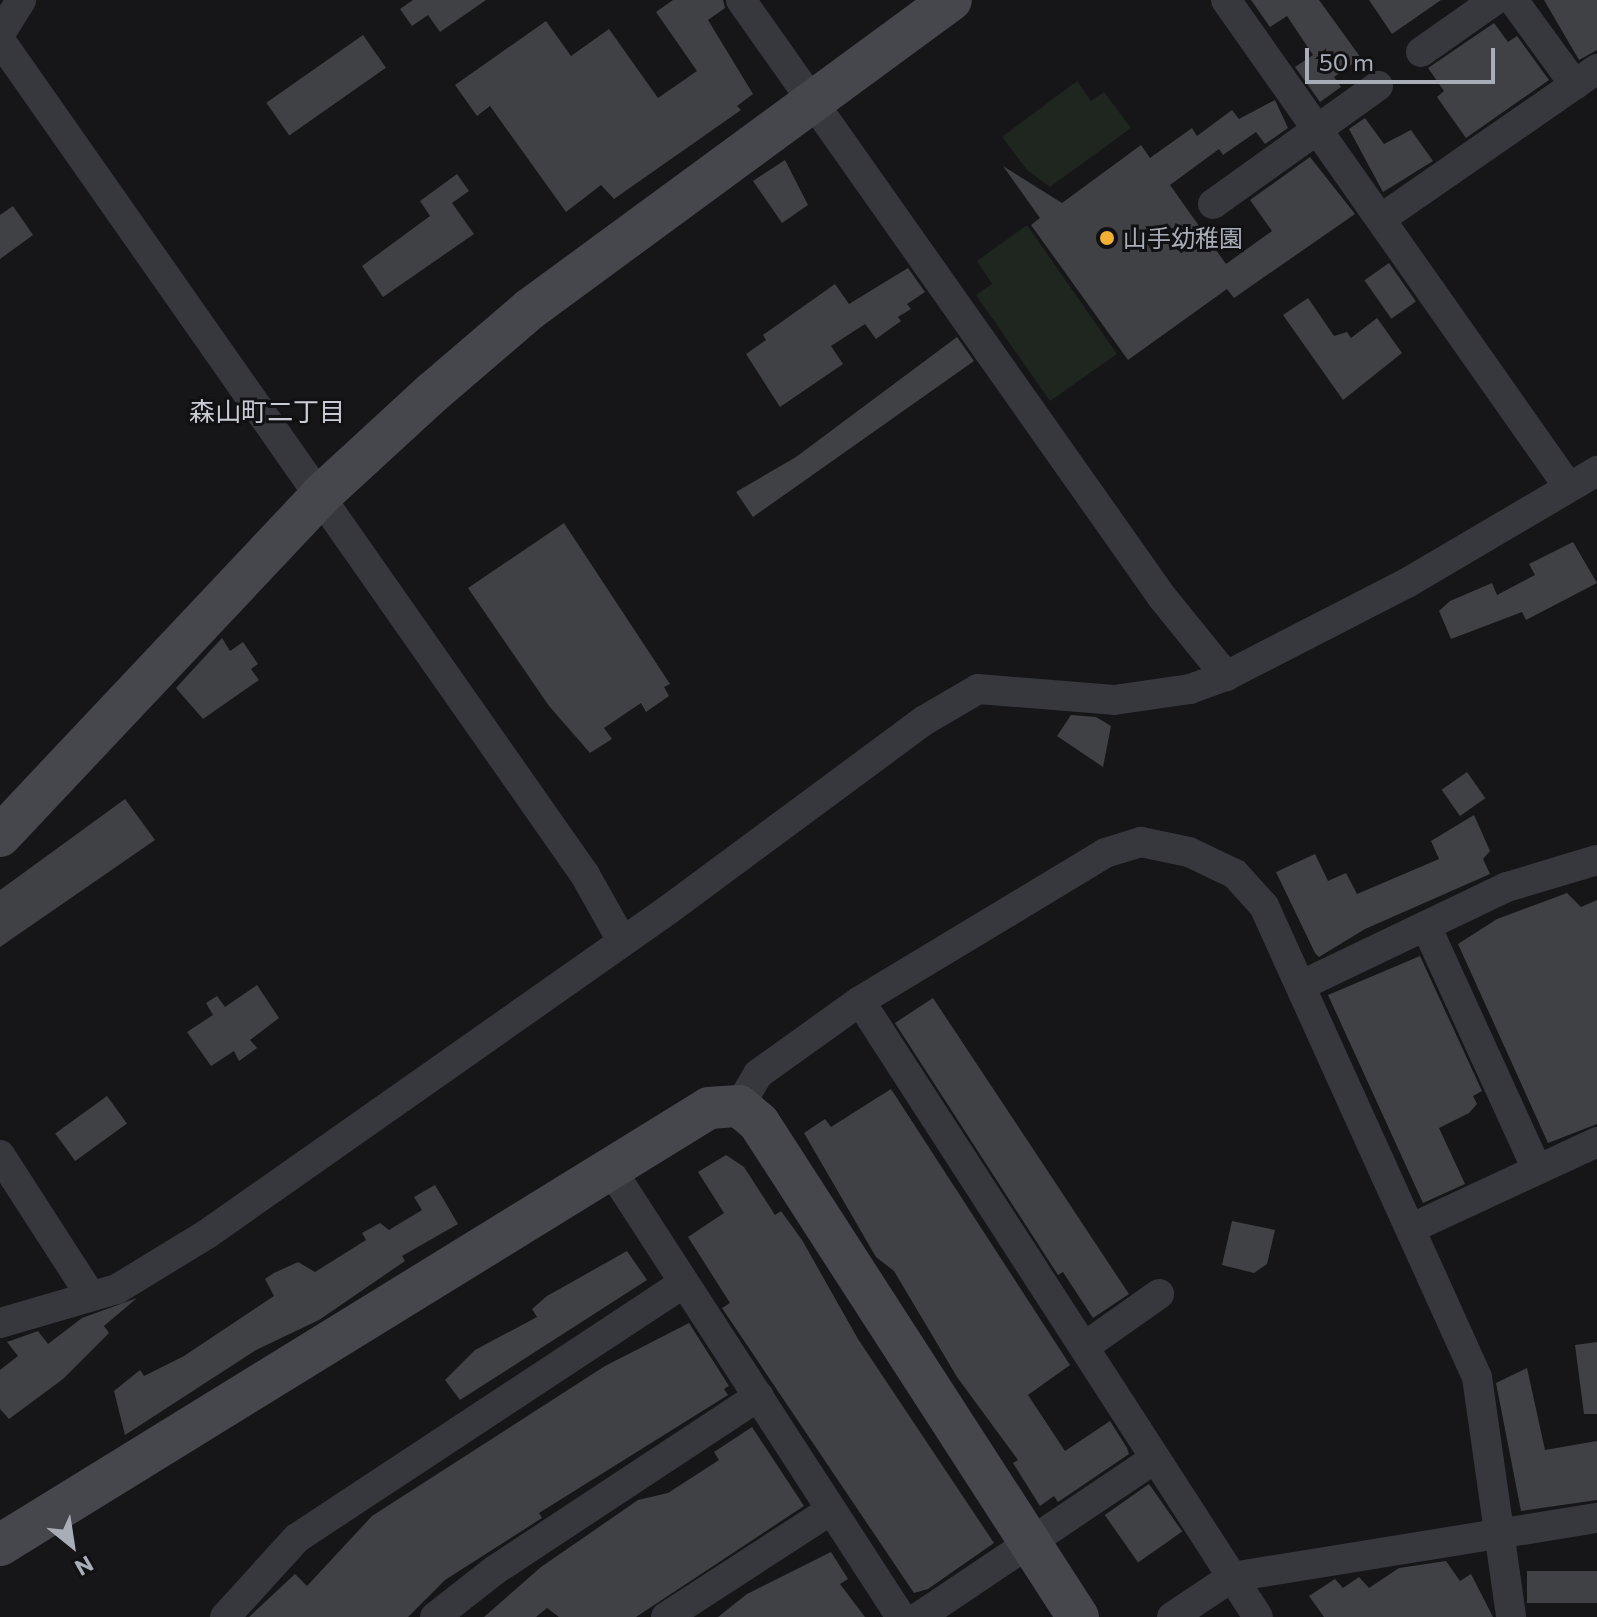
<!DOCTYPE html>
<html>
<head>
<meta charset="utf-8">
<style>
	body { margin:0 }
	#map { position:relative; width:1597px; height:1617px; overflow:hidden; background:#161618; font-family:Commissioner,"Noto Sans JP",sans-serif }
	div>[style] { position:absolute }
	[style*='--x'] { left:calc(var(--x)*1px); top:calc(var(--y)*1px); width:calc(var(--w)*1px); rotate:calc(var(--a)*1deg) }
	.green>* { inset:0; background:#1e261f }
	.building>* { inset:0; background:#404145; transform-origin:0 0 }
	.street>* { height:30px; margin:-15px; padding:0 15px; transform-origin:15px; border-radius:15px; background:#37383d }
	.secondary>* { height:42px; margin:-21px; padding:0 21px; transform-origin:21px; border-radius:21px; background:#45474d }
	.dots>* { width:22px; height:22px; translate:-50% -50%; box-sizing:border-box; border:4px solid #111113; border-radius:50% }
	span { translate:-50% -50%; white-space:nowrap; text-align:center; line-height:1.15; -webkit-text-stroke:6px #111113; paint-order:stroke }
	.poi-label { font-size:24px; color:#a8adb8 }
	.left { translate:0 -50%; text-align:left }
	.neighbourhood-label { font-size:26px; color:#c9ccd4 }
	.north { position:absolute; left:32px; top:1505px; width:80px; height:80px; -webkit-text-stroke:6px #111113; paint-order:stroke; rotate:150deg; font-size:22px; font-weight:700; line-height:32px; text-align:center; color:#a8adb8 }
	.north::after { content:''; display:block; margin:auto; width:28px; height:36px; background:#a8adb8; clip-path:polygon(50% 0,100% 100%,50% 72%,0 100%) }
	.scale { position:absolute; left:1305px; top:48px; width:190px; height:36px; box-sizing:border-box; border:4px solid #a8adb8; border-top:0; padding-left:10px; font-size:24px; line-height:28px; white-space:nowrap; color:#a8adb8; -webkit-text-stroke:6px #111113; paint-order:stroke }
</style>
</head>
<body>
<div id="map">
	<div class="green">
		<i style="clip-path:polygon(1077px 81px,1091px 101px,1104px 92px,1131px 128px,1050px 187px,1027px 170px,1002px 137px)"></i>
		<i style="clip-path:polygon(1027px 225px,1117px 354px,1050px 401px,976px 295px,992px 284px,977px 261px)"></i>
	</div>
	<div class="building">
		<i style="clip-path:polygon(413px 0,486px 0,440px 32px,428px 15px,412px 26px,400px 9px)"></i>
		<i style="clip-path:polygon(673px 0,723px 0,725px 8px,708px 20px,753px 94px,737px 106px,741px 110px,614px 199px,601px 185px,566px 212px,490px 106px,477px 116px,455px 85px,546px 21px,571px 56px,609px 29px,658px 98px,697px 71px,656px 12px)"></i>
		<i style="clip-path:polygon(1251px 0,1319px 0,1361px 58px,1334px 77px,1341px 87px,1320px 102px,1295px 67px,1313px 55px,1287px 16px,1270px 27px)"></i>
		<i style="clip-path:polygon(1369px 0,1441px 0,1392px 34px)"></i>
		<i style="clip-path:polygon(1544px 0,1597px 0,1597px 50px,1579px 60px)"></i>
		<i style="clip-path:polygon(1494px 23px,1508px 42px,1517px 36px,1549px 80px,1466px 138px,1437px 97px,1444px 91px,1428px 68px)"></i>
		<i style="left:363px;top:35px;width:40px;height:118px;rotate:55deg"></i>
		<i style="clip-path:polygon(1275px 100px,1288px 128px,1265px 144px,1256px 132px,1223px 155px,1219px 149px,1170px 185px,1226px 264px,1272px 231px,1250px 200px,1310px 157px,1355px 214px,1234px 298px,1227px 289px,1128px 360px,1031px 225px,1040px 218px,1003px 166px,1062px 203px,1141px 145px,1150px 158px,1192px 128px,1197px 136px,1232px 110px,1239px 119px)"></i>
		<i style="clip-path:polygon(1365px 118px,1384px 144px,1411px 130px,1433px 161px,1383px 192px,1349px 129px)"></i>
		<i style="clip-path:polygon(785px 160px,808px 205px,782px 223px,753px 181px)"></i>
		<i style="clip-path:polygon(457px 174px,469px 191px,452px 203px,474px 234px,383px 297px,362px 266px,430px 216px,420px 201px)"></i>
		<i style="clip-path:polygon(13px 206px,33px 235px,0 259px,0 215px)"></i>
		<i style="left:1389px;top:263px;width:47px;height:30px;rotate:55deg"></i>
		<i style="clip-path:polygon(908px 268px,925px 292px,907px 304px,911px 309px,898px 317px,901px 321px,876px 339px,865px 324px,831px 346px,843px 364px,780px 407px,746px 354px,766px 340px,763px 335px,835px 284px,849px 304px)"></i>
		<i style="clip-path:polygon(1308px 298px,1334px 336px,1347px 332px,1351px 338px,1377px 318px,1402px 353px,1343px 400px,1283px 315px)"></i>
		<i style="clip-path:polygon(957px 337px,974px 361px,753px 517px,736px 492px,796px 457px)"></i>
		<i style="clip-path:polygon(564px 523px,670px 684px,664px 687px,669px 696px,646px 712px,641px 703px,604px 728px,612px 739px,590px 753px,549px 706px,468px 588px)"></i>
		<i style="clip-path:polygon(1573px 542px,1597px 583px,1526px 620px,1522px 612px,1451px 639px,1439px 611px,1450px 601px,1492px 583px,1497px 595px,1535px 575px,1529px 564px)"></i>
		<i style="clip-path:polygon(222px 638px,230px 651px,243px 642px,258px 664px,251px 669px,259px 680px,203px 719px,176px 688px)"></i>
		<i style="clip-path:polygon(1071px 715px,1096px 717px,1111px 726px,1103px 767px,1057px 736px)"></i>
		<i style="left:1467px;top:772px;width:32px;height:31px;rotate:55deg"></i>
		<i style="clip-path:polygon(125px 799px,155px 840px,0 947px,0 890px)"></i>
		<i style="clip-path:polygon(1474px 815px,1490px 851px,1483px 859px,1490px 874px,1365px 929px,1319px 957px,1315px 953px,1276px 872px,1315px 854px,1328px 881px,1346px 873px,1357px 894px,1439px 859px,1431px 841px)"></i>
		<i style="clip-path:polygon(1567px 893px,1581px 907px,1597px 900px,1597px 1124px,1548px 1143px,1458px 944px,1497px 919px)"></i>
		<i style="clip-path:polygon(1420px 956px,1482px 1091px,1473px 1096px,1477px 1104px,1469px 1113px,1439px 1128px,1465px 1184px,1423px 1203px,1328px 995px)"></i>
		<i style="clip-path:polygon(257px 985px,279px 1018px,250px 1040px,257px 1048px,239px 1061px,234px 1051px,211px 1066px,187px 1032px,213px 1015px,206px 1003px,217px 996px,225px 1007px)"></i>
		<i style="clip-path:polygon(933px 998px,1129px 1294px,1093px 1318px,1063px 1272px,1058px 1275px,895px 1023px)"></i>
		<i style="clip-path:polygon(891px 1089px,1070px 1365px,1028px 1395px,1065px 1451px,1110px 1421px,1127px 1448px,1129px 1454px,1058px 1502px,1054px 1496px,1040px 1506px,1013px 1463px,1018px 1460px,957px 1377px,894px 1271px,876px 1257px,804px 1133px,825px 1119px,831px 1127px)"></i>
		<i style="left:107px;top:1096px;width:34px;height:64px;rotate:54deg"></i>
		<i style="clip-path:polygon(726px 1155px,744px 1167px,775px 1215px,781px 1211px,802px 1240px,858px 1339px,994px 1543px,928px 1589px,914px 1593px,722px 1308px,730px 1303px,688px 1237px,724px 1213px,698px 1172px)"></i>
		<i style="clip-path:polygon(435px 1185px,458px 1224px,402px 1256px,405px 1261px,319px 1320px,256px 1350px,125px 1435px,114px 1391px,140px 1370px,144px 1376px,184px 1356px,274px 1296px,265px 1279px,274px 1273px,298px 1262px,315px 1272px,366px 1240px,362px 1233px,380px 1223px,389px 1230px,422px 1210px,414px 1197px)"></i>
		<i style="clip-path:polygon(1232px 1221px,1275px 1230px,1267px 1264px,1254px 1273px,1222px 1265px)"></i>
		<i style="clip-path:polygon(627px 1251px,647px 1280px,460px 1400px,445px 1380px,475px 1350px,537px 1317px,532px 1309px,547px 1296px)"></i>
		<i style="clip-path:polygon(137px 1298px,104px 1326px,109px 1333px,63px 1379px,9px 1419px,0 1409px,0 1370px,18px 1356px,7px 1342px,38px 1331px,48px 1344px,82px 1318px)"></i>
		<i style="clip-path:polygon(689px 1323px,729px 1386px,724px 1389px,728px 1395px,539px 1513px,542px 1518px,445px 1580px,408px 1617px,249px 1617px,295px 1574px,307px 1586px,372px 1516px,605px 1366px)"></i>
		<i style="clip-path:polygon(1597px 1342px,1597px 1414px,1584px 1414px,1575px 1345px)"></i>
		<i style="clip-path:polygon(1527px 1368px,1545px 1450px,1597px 1441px,1597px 1500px,1521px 1511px,1496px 1383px)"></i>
		<i style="clip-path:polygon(752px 1427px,804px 1506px,636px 1617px,559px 1617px,547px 1608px,536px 1617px,484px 1617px,541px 1567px,638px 1500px,668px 1493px,719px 1460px,714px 1452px)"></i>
		<i style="left:1149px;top:1484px;width:58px;height:54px;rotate:55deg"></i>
		<i style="clip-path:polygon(831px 1552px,848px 1579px,840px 1584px,865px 1617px,718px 1617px,747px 1594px)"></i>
		<i style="clip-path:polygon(1446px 1561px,1460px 1581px,1471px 1574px,1493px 1617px,1324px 1617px,1309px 1596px,1335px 1579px,1343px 1588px,1359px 1577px,1369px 1588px,1399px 1568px)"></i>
		<i style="left:1597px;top:1571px;width:32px;height:70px;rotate:90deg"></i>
	</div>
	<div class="street">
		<i style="--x:741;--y:0;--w:731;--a:54.81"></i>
		<i style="--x:1162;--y:597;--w:102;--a:51"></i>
		<i style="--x:1226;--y:0;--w:594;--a:54.87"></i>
		<i style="--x:1513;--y:0;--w:105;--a:53.9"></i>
		<i style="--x:0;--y:34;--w:40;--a:-58"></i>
		<i style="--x:0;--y:40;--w:1020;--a:54.98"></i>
		<i style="--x:585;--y:875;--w:73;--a:60.6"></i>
		<i style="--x:1421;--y:52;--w:90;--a:-35.1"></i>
		<i style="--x:1213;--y:204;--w:203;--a:-35.6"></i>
		<i style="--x:1382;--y:218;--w:262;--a:-34.7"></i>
		<i style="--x:1426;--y:926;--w:268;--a:65.5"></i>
		<i style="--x:1302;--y:985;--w:227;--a:-25.6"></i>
		<i style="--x:1507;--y:887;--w:94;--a:-16.7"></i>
		<i style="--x:860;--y:1001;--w:733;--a:57.13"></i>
		<i style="--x:739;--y:1106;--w:37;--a:-59"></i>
		<i style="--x:758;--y:1074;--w:125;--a:-35.6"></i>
		<i style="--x:860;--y:1001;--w:286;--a:-31.1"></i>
		<i style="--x:1105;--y:853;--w:38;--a:-17"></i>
		<i style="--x:1141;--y:842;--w:49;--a:11.8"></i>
		<i style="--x:1189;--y:852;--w:51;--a:25.6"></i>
		<i style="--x:1235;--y:874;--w:43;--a:47.8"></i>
		<i style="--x:1264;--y:906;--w:517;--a:65.67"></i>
		<i style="--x:1477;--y:1377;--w:242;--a:81.9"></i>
		<i style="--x:0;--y:1155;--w:168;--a:57.2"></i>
		<i style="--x:612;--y:1171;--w:531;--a:57.06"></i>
		<i style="--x:1412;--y:1228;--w:204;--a:-24.9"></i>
		<i style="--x:0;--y:1323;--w:122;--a:-16.2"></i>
		<i style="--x:117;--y:1289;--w:105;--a:-31.4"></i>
		<i style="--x:207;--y:1234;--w:563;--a:-35.1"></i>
		<i style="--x:668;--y:910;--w:320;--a:-36.5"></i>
		<i style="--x:925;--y:720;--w:61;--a:-30.3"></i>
		<i style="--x:978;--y:689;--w:136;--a:4.6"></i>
		<i style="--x:1114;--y:700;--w:77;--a:-8.2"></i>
		<i style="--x:1190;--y:689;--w:38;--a:-20"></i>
		<i style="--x:1226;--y:676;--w:203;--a:-27.2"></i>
		<i style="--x:1407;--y:583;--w:221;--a:-30.5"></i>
		<i style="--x:1084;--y:1347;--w:92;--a:-35.2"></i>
		<i style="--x:225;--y:1617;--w:107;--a:-47.7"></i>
		<i style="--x:297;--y:1538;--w:463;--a:-33.4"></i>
		<i style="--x:435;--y:1617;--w:76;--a:-38.1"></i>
		<i style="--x:495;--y:1570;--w:316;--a:-33.4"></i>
		<i style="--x:666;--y:1617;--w:197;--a:-33"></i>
		<i style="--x:919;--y:1617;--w:282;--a:-33.9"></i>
		<i style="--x:1172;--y:1617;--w:72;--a:-33.7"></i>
		<i style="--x:1232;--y:1577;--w:370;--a:-9.2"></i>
	</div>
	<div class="secondary">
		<i style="--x:0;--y:836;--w:468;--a:-46.7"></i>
		<i style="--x:321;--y:495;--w:151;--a:-42.6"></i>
		<i style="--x:432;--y:393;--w:129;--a:-40.6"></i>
		<i style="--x:530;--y:309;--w:522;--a:-36.28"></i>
		<i style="--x:0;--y:1545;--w:833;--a:-31.65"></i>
		<i style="--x:709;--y:1108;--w:30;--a:-4"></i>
		<i style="--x:739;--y:1106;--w:26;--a:40"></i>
		<i style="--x:759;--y:1123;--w:588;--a:57.15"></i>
	</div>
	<div class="dots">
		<i style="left:1107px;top:238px;background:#f2b134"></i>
	</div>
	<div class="poi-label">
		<span class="left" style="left:1123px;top:238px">山手幼稚園</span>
	</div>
	<div class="neighbourhood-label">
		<span style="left:267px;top:411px">森山町二丁目</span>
	</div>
	<div class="north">N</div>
	<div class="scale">50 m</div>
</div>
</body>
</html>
